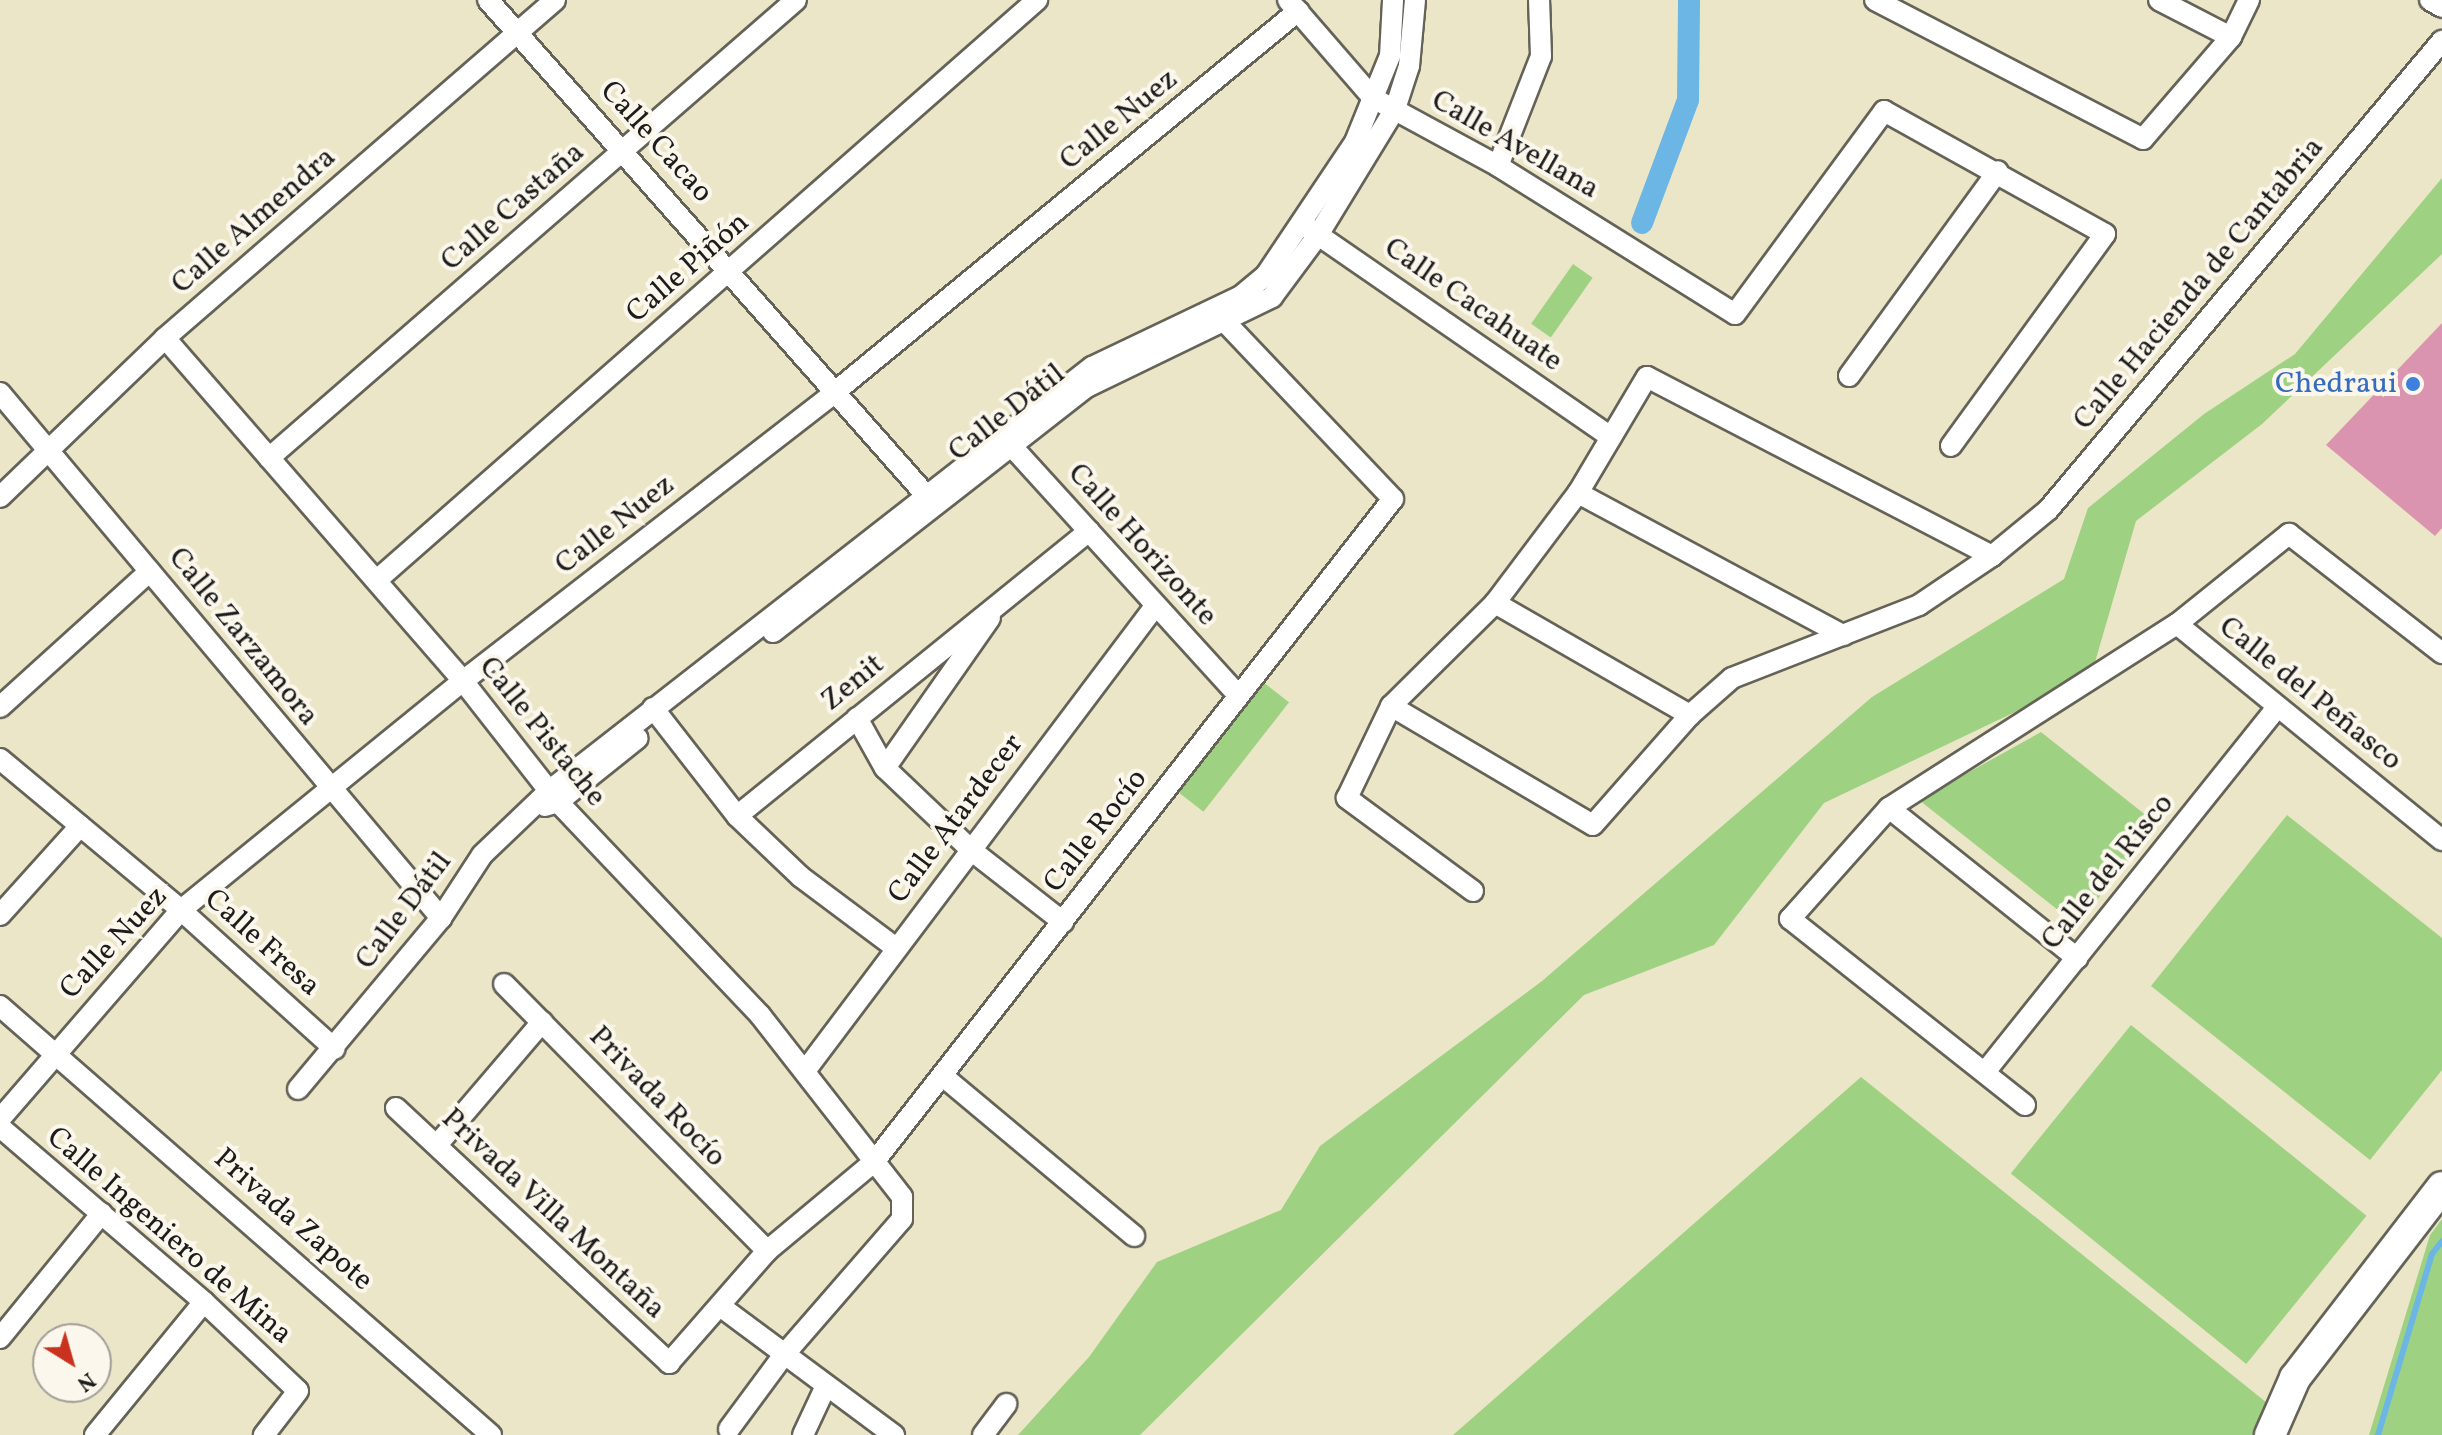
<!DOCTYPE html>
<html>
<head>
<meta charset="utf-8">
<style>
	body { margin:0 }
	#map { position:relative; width:2442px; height:1435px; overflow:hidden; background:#ece6c8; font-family:Vollkorn,serif }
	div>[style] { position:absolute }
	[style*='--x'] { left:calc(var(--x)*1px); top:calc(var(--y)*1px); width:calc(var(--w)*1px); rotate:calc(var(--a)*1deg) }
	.green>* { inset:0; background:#9ed282; transform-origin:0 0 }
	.stream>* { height:6px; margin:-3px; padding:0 3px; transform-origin:3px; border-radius:3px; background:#6bb6e4 }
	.canal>* { height:22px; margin:-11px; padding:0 11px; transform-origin:11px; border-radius:11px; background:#6bb6e4 }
	.building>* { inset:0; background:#db94af }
	.roads { filter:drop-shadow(2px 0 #656358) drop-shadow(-2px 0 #656358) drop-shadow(0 2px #656358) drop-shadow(0 -2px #656358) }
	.street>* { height:20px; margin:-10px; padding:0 10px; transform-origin:10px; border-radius:10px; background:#fff }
	.secondary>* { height:30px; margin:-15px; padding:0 15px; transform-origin:15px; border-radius:15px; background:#fff }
	.dots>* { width:22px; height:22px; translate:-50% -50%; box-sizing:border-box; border:4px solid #fbf7ec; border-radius:50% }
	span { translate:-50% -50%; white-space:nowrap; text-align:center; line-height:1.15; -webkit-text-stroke:8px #fbf7ec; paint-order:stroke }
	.street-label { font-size:30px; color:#1c1c1c }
	.shop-label { font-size:30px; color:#366cbe }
	.right { translate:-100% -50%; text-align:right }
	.north { position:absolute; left:32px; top:1323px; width:80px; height:80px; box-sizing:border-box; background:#fbf7ec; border:2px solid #a29f99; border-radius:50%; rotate:143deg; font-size:22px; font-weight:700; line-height:32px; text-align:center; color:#1c1c1c }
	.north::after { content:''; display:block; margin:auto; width:28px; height:36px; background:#c8321e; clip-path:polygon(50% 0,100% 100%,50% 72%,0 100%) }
</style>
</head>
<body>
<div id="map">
	<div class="green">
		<i style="clip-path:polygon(2442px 178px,2442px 254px,2262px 424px,2136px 521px,2091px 676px,1824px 803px,1714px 945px,1584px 995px,1140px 1435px,1018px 1435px,1089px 1357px,1157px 1262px,1281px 1210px,1320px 1146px,1542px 981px,1872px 697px,2064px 579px,2088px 508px,2204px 414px,2295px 354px)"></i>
		<i style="left:1573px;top:264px;width:24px;height:73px;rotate:35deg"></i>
		<i style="left:1263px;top:682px;width:33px;height:139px;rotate:38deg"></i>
		<i style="clip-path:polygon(2041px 732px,2157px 824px,2077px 925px,1919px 800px)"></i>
		<i style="clip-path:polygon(2287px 815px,2442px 938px,2442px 1070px,2370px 1160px,2151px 986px)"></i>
		<i style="left:2131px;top:1025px;width:303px;height:191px;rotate:39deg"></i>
		<i style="clip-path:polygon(1861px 1077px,2292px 1423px,2289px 1435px,1453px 1435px)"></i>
		<i style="clip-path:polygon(2442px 1219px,2442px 1435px,2369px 1435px,2430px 1235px)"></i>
	</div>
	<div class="stream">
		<i style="--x:2378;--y:1435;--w:189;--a:-73.4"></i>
		<i style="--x:2432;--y:1254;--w:16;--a:-52"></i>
	</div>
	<div class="canal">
		<i style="--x:1642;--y:223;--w:131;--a:-69.5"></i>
		<i style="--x:1688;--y:100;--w:100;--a:-89.4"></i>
	</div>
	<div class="building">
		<i style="clip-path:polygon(2442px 323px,2442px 528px,2435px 536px,2326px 445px)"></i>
	</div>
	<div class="roads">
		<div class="street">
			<i style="--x:488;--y:0;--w:672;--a:48.5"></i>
			<i style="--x:1288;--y:0;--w:130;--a:49.1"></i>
			<i style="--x:1373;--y:98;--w:142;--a:28.5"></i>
			<i style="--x:1498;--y:166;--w:279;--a:32"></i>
			<i style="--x:1735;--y:314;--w:252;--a:-53.7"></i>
			<i style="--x:1884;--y:111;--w:253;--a:29.1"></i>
			<i style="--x:2105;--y:234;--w:262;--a:126"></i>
			<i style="--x:1875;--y:0;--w:302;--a:27.4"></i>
			<i style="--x:2143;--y:139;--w:135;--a:-49.2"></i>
			<i style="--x:2231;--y:37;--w:41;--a:-64.1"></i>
			<i style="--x:2159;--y:0;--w:81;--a:27.2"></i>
			<i style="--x:2430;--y:0;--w:14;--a:30"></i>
			<i style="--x:1498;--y:166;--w:118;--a:-68.6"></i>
			<i style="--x:1541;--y:56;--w:56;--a:-92"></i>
			<i style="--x:1308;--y:228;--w:368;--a:34.6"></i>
			<i style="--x:165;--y:338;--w:454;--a:49"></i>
			<i style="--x:463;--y:681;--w:154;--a:51.9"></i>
			<i style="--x:558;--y:802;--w:294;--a:46.5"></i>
			<i style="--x:760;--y:1015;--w:231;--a:52"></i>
			<i style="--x:902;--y:1197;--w:22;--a:90"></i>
			<i style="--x:902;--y:1219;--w:181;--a:131"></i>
			<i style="--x:783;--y:1356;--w:91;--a:126.5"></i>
			<i style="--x:1849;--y:376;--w:253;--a:-54"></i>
			<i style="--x:0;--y:393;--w:686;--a:49.97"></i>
			<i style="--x:1005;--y:439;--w:346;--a:47.7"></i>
			<i style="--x:269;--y:458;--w:698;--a:-40.99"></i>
			<i style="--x:1578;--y:493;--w:301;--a:28.2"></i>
			<i style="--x:0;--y:497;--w:229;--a:-43.9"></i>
			<i style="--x:165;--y:338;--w:516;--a:-40.91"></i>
			<i style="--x:377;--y:580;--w:879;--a:-41.31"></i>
			<i style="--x:1495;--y:603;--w:225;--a:29.9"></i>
			<i style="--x:2177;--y:624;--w:342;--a:39.2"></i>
			<i style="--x:773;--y:632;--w:398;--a:-38"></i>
			<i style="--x:1087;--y:387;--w:206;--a:-25.9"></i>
			<i style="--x:1272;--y:297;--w:77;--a:-53.4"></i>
			<i style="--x:1318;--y:235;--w:148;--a:-58.6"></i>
			<i style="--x:1395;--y:109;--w:45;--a:-72"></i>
			<i style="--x:1409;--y:66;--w:66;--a:-84.8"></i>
			<i style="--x:1391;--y:706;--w:234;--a:30.5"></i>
			<i style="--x:1593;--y:825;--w:147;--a:-48.6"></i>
			<i style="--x:1690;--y:715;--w:56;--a:-41.4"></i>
			<i style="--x:1732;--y:678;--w:201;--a:-21.3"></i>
			<i style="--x:1919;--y:605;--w:88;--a:-33.9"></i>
			<i style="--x:1992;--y:556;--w:72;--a:-39.4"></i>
			<i style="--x:2048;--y:510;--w:613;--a:-49.97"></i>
			<i style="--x:0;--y:707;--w:202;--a:-42.2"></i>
			<i style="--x:653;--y:708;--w:137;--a:52.1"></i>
			<i style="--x:737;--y:816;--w:88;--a:43.6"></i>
			<i style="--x:801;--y:877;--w:119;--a:36.8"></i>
			<i style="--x:857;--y:718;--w:57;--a:60.8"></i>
			<i style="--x:885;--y:768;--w:119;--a:43.6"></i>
			<i style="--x:971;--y:850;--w:117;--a:38"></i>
			<i style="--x:0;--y:759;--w:236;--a:39.8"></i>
			<i style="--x:181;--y:910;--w:207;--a:42.1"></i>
			<i style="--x:885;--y:768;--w:183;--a:-55"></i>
			<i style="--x:545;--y:806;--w:14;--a:-17"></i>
			<i style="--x:558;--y:802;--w:102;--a:-38.7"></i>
			<i style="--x:1889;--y:808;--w:241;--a:38.6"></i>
			<i style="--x:737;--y:816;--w:453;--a:-39"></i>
			<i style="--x:1473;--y:891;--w:157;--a:-143.6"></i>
			<i style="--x:1347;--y:798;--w:102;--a:-64.4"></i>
			<i style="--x:1391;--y:706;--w:146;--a:-44.7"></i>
			<i style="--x:1495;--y:603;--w:138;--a:-53"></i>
			<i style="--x:1578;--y:493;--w:135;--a:-59.3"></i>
			<i style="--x:1647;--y:377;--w:389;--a:27.4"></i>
			<i style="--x:0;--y:915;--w:120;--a:-48"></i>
			<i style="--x:504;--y:984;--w:375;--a:45.4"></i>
			<i style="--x:0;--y:1006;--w:652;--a:41.14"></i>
			<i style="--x:805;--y:1071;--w:583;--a:-53.01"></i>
			<i style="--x:1985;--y:1072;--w:467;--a:-51.3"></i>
			<i style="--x:944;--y:1077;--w:248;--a:39.9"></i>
			<i style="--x:298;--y:1089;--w:223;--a:-50.1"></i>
			<i style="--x:441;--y:918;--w:75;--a:-56.9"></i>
			<i style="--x:482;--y:855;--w:93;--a:-43.7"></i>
			<i style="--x:549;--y:791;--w:689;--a:-37.98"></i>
			<i style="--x:1092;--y:367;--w:165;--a:-25.5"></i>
			<i style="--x:1241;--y:296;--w:33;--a:-40"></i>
			<i style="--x:1266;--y:275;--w:160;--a:-56.2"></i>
			<i style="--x:1355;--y:142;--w:93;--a:-67.9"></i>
			<i style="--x:1390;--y:56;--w:56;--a:-86.9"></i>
			<i style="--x:2025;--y:1105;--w:300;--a:-141.6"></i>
			<i style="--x:1790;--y:919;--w:149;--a:-48.3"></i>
			<i style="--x:1889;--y:808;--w:342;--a:-32.6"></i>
			<i style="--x:2177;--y:624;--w:144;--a:-38.8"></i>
			<i style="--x:2289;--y:534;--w:194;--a:37.9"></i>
			<i style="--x:396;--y:1108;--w:374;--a:43"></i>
			<i style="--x:669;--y:1363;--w:149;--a:-48.8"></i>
			<i style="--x:767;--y:1251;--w:139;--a:-39.8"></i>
			<i style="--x:874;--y:1162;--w:842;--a:-51.95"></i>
			<i style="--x:1393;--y:499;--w:243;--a:-133.5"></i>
			<i style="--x:0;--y:1119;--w:276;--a:-49.1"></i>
			<i style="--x:181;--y:910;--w:363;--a:-39.1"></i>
			<i style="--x:463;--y:681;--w:471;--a:-37.8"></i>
			<i style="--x:835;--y:392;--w:600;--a:-39.45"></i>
			<i style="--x:0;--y:1127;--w:269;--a:40.6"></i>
			<i style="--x:204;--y:1302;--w:129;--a:43.4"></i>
			<i style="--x:298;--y:1391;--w:56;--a:127.7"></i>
			<i style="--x:437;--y:1145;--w:162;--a:-49.5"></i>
			<i style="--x:720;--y:1306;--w:217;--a:36.6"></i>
			<i style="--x:0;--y:1338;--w:161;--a:-50.8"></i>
			<i style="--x:95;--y:1435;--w:172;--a:-50.7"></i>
			<i style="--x:803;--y:1435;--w:54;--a:-64.9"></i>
			<i style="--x:983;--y:1435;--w:39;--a:-53"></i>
		</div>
		<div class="secondary">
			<i style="--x:2270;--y:1435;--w:62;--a:-66.3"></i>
			<i style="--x:2295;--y:1378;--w:241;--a:-52.4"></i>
		</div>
	</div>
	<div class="dots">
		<i style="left:2413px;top:384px;background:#3f7fe0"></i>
	</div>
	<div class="street-label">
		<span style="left:1119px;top:120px;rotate:-39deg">Calle Nuez</span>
		<span style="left:656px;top:142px;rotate:48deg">Calle Cacao</span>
		<span style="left:1515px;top:145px;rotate:30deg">Calle Avellana</span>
		<span style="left:513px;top:207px;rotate:-41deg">Calle Castaña</span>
		<span style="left:254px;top:221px;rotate:-41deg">Calle Almendra</span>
		<span style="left:688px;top:268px;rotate:-41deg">Calle Piñón</span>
		<span style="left:2199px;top:284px;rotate:-50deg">Calle Hacienda de Cantabria</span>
		<span style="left:1473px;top:305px;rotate:35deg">Calle Cacahuate</span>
		<span style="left:1007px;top:413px;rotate:-38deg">Calle Dátil</span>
		<span style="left:615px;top:525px;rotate:-38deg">Calle Nuez</span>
		<span style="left:1142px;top:545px;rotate:48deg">Calle Horizonte</span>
		<span style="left:243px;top:637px;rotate:51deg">Calle Zarzamora</span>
		<span style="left:853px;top:683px;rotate:-39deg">Zenit</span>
		<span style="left:2310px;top:694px;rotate:39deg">Calle del Peñasco</span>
		<span style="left:542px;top:732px;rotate:51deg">Calle Pistache</span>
		<span style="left:956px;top:819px;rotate:-53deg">Calle Atardecer</span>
		<span style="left:1096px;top:831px;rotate:-52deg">Calle Rocío</span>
		<span style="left:2108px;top:872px;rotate:-51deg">Calle del Risco</span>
		<span style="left:404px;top:911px;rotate:-53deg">Calle Dátil</span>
		<span style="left:114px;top:943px;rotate:-47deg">Calle Nuez</span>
		<span style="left:262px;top:943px;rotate:42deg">Calle Fresa</span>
		<span style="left:657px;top:1097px;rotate:46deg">Privada Rocío</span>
		<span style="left:553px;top:1214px;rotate:43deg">Privada Villa Montaña</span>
		<span style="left:293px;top:1220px;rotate:41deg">Privada Zapote</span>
		<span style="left:169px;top:1236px;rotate:41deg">Calle Ingeniero de Mina</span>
	</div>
	<div class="shop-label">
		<span class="right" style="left:2397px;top:384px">Chedraui</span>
	</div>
	<div class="north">N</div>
</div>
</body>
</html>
